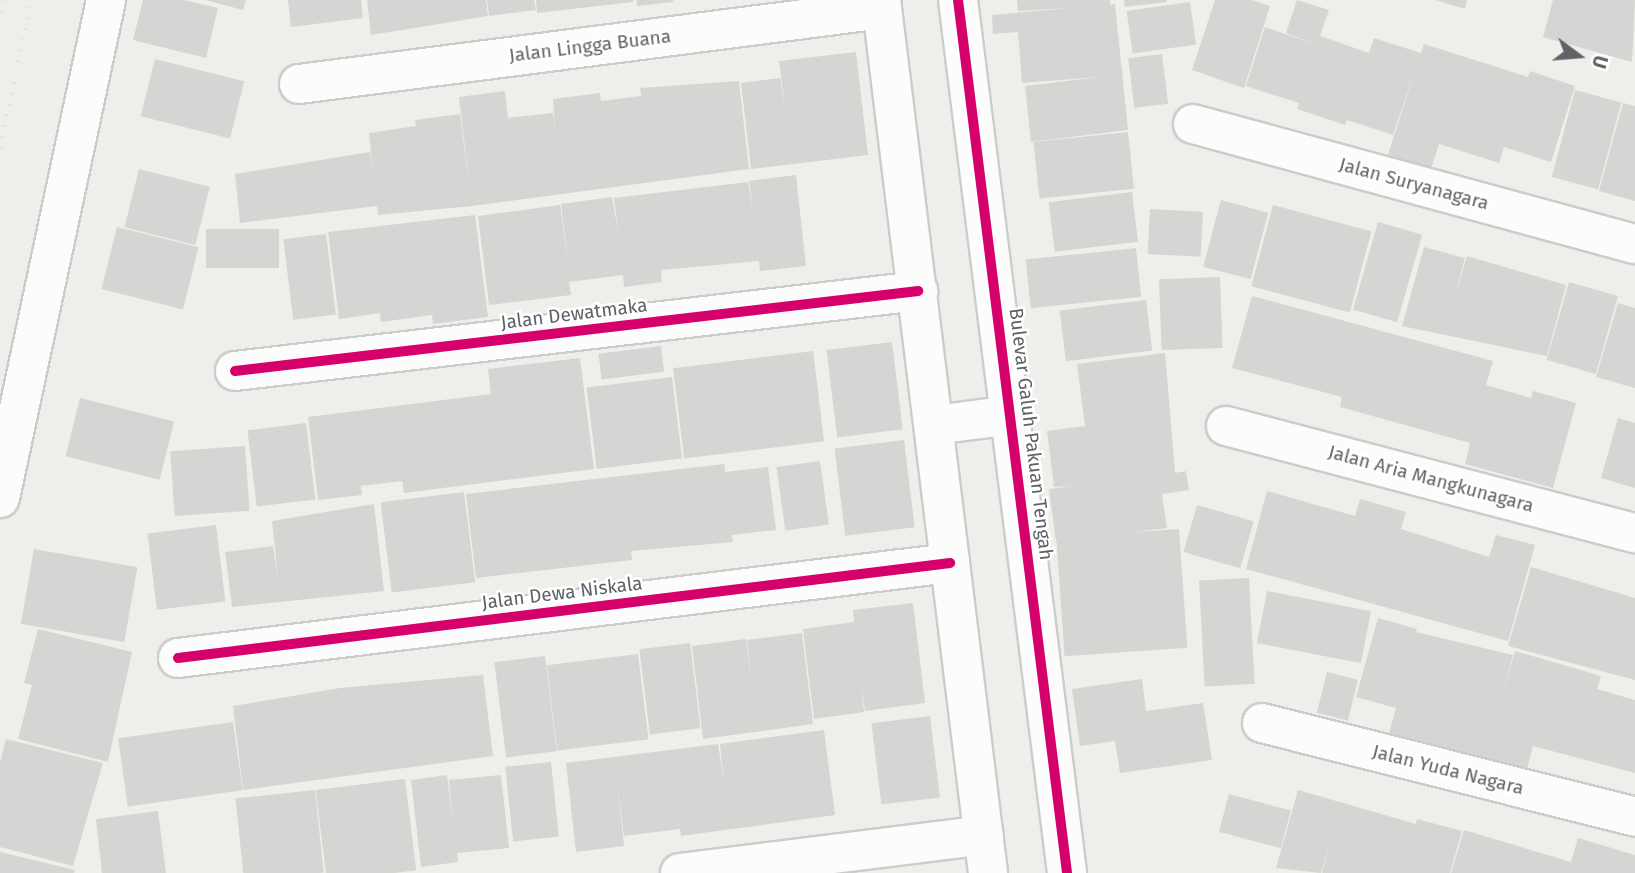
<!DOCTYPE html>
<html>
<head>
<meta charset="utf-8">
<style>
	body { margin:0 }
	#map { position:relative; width:1635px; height:873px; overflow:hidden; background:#efeeea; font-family:"Fira Sans",sans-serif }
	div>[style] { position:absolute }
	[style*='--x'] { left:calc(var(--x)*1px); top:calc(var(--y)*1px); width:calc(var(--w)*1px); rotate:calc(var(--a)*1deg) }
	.building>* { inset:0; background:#d6d5d3; transform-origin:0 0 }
	.roads { filter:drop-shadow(2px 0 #cbcccc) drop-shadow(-2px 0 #cbcccc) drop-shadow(0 2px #cbcccc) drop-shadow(0 -2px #cbcccc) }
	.minor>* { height:38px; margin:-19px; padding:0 19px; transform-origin:19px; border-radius:19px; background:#fdfcfc }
	.rail>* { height:5px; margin-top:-2.5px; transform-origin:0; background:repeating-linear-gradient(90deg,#e4e4e4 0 2px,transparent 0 11px) }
	.cycleway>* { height:10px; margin:-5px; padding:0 5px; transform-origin:5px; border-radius:5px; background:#d6006c }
	span { translate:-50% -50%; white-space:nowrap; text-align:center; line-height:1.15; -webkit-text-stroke:5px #fff; paint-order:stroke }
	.street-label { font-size:19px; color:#5f6368 }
	.north { position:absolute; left:1544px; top:21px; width:70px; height:70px; -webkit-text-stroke:5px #fff; paint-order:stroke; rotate:106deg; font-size:19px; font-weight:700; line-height:28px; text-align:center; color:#5f6368 }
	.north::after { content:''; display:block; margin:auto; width:24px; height:32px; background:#5f6368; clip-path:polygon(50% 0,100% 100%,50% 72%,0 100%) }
</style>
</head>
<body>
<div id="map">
	<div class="building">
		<i style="clip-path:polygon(143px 0,184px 0,218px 8px,206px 58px,133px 40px)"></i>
		<i style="clip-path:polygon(205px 0,246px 0,243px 10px)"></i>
		<i style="clip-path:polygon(288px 0,361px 0,363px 18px,291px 27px)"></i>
		<i style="clip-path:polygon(367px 0,486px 0,488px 16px,371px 35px)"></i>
		<i style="clip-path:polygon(487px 0,534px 0,536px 10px,489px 16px)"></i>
		<i style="clip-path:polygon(536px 0,633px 0,633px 2px,537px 13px)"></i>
		<i style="clip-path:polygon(637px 0,673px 0,673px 2px,637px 6px)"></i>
		<i style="clip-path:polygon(1017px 0,1110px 0,1110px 5px,1115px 4px,1128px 130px,1031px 142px,1025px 86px,1100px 77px,1022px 83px,1018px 32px,993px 34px,992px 15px,1069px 8px,1018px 11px)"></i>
		<i style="clip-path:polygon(1124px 0,1167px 0,1167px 2px,1125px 7px)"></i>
		<i style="clip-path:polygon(1215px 0,1251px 0,1270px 6px,1244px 88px,1192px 70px)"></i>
		<i style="clip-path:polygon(1297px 0,1329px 10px,1320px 36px,1369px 53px,1374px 38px,1421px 53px,1424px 44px,1528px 77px,1530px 71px,1575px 86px,1551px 162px,1504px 147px,1499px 163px,1439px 144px,1430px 172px,1387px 158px,1417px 64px,1393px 135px,1347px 120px,1350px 111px,1345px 125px,1297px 109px,1299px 103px,1246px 86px,1265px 27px,1318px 45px,1286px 33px)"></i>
		<i style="clip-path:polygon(1435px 0,1467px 0,1465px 9px)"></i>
		<i style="clip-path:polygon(1553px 0,1635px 0,1632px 62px,1543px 37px)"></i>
		<i style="left:1190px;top:2px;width:43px;height:64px;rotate:82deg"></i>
		<i style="clip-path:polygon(856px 52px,868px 155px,751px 169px,741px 83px,780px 78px,785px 109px,779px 61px)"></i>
		<i style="left:1162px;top:54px;width:50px;height:34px;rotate:83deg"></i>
		<i style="left:155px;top:59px;width:92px;height:59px;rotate:14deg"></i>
		<i style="clip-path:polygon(739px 81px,749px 169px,472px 206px,378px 215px,377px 206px,240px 223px,235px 174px,370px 152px,373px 174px,369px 133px,416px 126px,415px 120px,460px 114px,470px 190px,459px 97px,505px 91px,508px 118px,553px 113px,555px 130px,553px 99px,600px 93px,601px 101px,641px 96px,640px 88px)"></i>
		<i style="left:1575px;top:90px;width:48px;height:90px;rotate:15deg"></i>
		<i style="clip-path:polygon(1623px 103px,1635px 106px,1635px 201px,1599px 191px)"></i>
		<i style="left:1128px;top:132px;width:57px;height:95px;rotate:84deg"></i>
		<i style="left:139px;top:169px;width:73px;height:60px;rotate:14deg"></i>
		<i style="clip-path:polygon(796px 175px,806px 266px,760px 271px,759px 261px,661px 270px,662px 282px,624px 287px,623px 275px,569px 282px,571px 295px,489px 305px,478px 216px,560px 205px,568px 263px,561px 204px,612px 197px,618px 231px,614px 198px,748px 182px,753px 211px,749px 181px)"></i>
		<i style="left:1132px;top:192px;width:50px;height:84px;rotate:83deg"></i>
		<i style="left:1221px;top:200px;width:49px;height:69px;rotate:15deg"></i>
		<i style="left:1273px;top:205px;width:102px;height:84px;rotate:15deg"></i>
		<i style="left:1150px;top:209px;width:53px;height:45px;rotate:3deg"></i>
		<i style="clip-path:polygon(475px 215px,488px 317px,433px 324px,432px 315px,381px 322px,380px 313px,339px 319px,328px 232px)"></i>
		<i style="left:1378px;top:222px;width:46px;height:91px;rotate:16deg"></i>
		<i style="left:117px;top:227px;width:84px;height:64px;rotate:14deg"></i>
		<i style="left:206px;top:229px;width:73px;height:39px"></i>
		<i style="left:326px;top:234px;width:81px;height:43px;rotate:83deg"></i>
		<i style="clip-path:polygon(1424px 247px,1465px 258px,1455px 296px,1467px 256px,1566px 285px,1547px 356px,1402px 326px)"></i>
		<i style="left:1136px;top:248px;width:49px;height:111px;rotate:84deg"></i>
		<i style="left:1220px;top:277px;width:71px;height:61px;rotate:88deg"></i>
		<i style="left:1569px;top:282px;width:51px;height:81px;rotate:16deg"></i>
		<i style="clip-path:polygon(1252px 296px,1493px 361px,1486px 385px,1531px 398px,1533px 391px,1576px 403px,1553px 488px,1465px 464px,1470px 443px,1340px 407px,1342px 397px,1232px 368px)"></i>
		<i style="left:1146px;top:300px;width:51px;height:87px;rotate:83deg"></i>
		<i style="clip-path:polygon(1618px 303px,1635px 308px,1635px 388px,1596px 377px)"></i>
		<i style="left:892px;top:342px;width:88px;height:66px;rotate:83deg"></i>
		<i style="left:661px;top:346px;width:26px;height:63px;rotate:83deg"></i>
		<i style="left:813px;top:351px;width:91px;height:141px;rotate:83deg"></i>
		<i style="clip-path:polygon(1165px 353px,1175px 473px,1186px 471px,1189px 490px,1162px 494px,1167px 528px,1056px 542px,1049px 489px,1073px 486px,1054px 487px,1047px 431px,1085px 426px,1077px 364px)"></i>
		<i style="clip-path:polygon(580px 358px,594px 469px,404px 493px,402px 481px,361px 486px,362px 495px,318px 500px,308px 417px,491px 394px,488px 369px)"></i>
		<i style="left:672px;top:377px;width:82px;height:86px;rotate:83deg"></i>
		<i style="left:80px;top:398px;width:97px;height:60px;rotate:14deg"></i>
		<i style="clip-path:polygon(1618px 418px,1635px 423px,1635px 488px,1601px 478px)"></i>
		<i style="left:306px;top:423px;width:77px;height:59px;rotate:83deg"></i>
		<i style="left:904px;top:440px;width:88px;height:70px;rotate:83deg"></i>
		<i style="left:245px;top:446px;width:65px;height:75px;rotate:86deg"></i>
		<i style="left:820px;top:461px;width:64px;height:44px;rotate:82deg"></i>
		<i style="clip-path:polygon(724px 464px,725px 472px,768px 467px,776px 530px,732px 535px,733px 542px,631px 551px,632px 560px,476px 578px,466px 494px)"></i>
		<i style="clip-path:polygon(1267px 491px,1355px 516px,1360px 499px,1406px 512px,1401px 529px,1489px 557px,1496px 535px,1535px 545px,1508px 641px,1246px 569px)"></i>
		<i style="left:464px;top:492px;width:91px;height:84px;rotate:83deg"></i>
		<i style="clip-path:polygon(374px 504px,384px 591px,232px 607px,225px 552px,273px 546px,278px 577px,272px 521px)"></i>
		<i style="left:1197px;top:505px;width:59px;height:49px;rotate:16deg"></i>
		<i style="left:216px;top:525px;width:77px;height:69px;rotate:83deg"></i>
		<i style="left:1179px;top:529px;width:119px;height:123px;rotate:86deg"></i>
		<i style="left:34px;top:549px;width:105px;height:76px;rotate:10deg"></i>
		<i style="clip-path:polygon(1531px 567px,1635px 598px,1635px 680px,1508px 646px)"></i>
		<i style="left:1249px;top:578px;width:106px;height:50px;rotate:87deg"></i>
		<i style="left:1267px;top:591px;width:106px;height:53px;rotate:11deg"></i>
		<i style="clip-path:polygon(913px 603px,925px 703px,865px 711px,861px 685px,864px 712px,814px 719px,803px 629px,854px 622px,853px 610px)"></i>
		<i style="clip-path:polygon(1378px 618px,1417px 629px,1416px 632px,1513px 655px,1501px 700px,1515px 651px,1601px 676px,1597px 689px,1635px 700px,1635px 773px,1533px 746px,1527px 769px,1389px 733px,1396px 708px,1356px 697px)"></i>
		<i style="clip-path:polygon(38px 629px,132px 652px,108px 762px,18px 739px,32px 685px,24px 683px)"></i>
		<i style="clip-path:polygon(802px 633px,813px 724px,703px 739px,692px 646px,746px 639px,751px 681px,747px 640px)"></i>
		<i style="left:690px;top:643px;width:86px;height:51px;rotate:83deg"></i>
		<i style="left:638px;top:654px;width:86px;height:92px;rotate:83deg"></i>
		<i style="left:545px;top:656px;width:96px;height:51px;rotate:83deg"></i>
		<i style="left:1327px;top:672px;width:32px;height:42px;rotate:14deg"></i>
		<i style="clip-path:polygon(483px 675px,493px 756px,243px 790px,233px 706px,340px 688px)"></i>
		<i style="clip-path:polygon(1142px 679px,1146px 711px,1203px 703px,1212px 760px,1120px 773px,1115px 741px,1080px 746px,1072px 689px)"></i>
		<i style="left:930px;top:716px;width:82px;height:59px;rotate:83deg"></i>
		<i style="left:233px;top:722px;width:69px;height:116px;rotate:82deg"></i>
		<i style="clip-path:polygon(824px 730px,835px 815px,681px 836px,680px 829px,624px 836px,617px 783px,624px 846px,576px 852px,566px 763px,718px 744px,724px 782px,720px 744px)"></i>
		<i style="clip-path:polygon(6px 739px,103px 763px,73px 866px,0 847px,0 762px)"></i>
		<i style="left:551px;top:762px;width:75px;height:46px;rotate:84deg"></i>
		<i style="clip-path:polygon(447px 775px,453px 824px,449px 780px,501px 775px,509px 848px,457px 853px,458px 862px,421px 867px,411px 780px)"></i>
		<i style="left:405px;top:779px;width:92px;height:90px;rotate:83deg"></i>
		<i style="left:315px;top:790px;width:83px;height:80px;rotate:84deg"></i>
		<i style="clip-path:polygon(1298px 790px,1416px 824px,1417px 819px,1462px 831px,1450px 873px,1322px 873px,1329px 844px,1321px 873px,1276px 868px)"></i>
		<i style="left:1229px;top:794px;width:64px;height:39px;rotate:15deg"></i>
		<i style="clip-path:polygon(158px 811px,166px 873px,102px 873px,96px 819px)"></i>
		<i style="clip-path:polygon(1464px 830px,1571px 862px,1578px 838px,1635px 855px,1635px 873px,1451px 873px)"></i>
		<i style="clip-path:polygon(0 852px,75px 870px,74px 873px,0 873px)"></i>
	</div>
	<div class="roads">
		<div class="minor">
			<i style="--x:881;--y:0;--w:880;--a:83.01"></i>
			<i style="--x:958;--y:0;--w:880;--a:82.88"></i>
			<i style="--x:299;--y:84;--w:588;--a:-7.33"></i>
			<i style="--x:1193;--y:124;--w:458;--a:15.2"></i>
			<i style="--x:235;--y:371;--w:688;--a:-6.68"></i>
			<i style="--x:935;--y:425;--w:78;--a:-7.4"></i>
			<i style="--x:1226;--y:426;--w:423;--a:14.7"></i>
			<i style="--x:0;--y:498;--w:509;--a:-77.98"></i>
			<i style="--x:178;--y:658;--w:778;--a:-7.02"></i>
			<i style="--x:1262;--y:723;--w:385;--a:14.1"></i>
			<i style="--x:680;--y:873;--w:306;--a:-7.1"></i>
		</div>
	</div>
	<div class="rail">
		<i style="--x:0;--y:12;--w:12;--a:-76"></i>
		<i style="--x:0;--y:148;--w:151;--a:-78.2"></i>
	</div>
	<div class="cycleway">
		<i style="--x:958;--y:0;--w:880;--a:82.88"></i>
		<i style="--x:235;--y:371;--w:688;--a:-6.68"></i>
		<i style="--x:178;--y:658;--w:778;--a:-7.02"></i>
	</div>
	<div class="street-label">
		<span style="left:590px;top:46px;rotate:-7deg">Jalan Lingga Buana</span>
		<span style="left:1414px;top:184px;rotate:15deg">Jalan Suryanagara</span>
		<span style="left:574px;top:314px;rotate:-7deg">Jalan Dewatmaka</span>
		<span style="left:1031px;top:434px;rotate:83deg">Bulevar Galuh Pakuan Tengah</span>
		<span style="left:1431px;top:479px;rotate:15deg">Jalan Aria Mangkunagara</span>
		<span style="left:562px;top:593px;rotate:-7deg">Jalan Dewa Niskala</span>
		<span style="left:1448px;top:770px;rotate:14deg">Jalan Yuda Nagara</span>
	</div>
	<div class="north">U</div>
</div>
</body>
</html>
